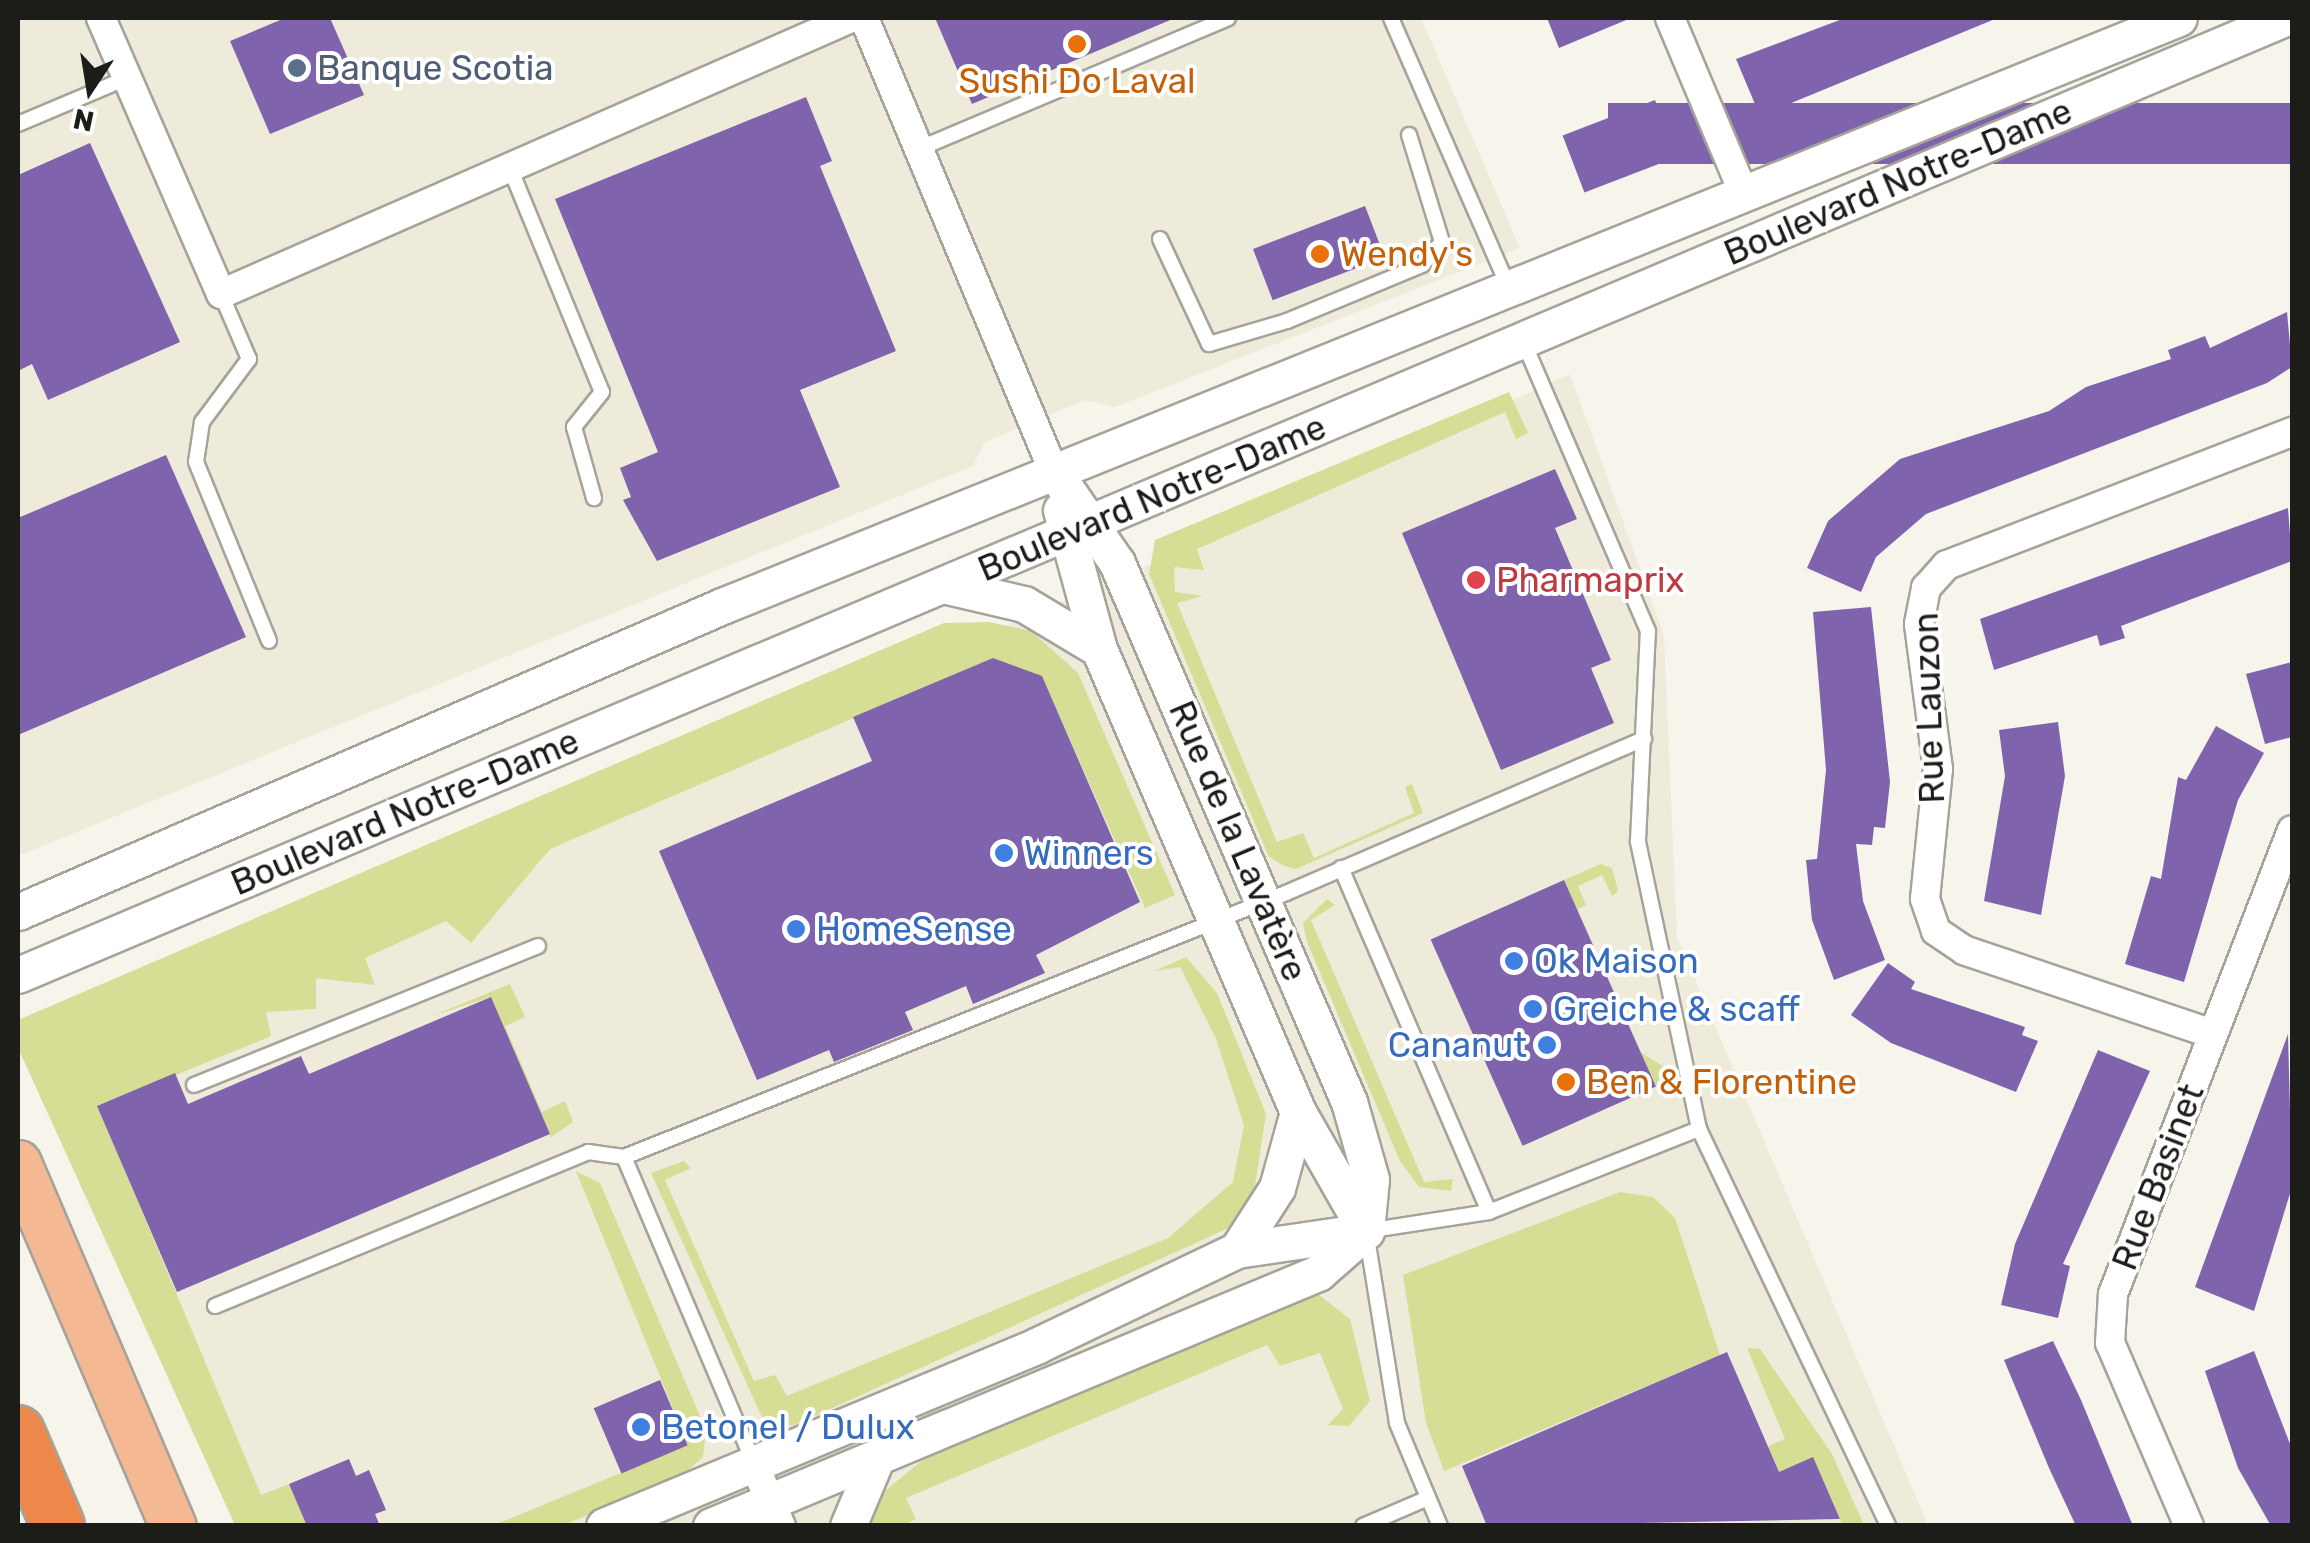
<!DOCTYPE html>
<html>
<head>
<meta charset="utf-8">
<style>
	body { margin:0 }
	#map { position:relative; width:2310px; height:1543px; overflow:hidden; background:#f7f5eb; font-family:Rubik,sans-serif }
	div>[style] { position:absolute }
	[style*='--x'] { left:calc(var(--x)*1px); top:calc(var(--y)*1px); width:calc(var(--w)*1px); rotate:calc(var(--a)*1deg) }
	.built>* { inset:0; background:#efebda }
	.green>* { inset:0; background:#d6dd95 }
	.building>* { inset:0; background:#7f63ad; transform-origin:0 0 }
	.roads { filter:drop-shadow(2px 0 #a5a39a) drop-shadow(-2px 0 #a5a39a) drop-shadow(0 2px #a5a39a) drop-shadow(0 -2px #a5a39a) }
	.service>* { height:14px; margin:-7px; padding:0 7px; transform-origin:7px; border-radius:7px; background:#fff }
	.minor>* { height:28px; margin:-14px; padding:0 14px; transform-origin:14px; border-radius:14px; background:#fff }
	.tertiary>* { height:35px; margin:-17.5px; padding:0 17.5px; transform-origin:17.5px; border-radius:17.5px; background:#fff }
	.primary>* { height:45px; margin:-22.5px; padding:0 22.5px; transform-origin:22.5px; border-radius:22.5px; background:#f4b892 }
	.motorway>* { height:52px; margin:-26px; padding:0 26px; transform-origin:26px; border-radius:26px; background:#ed884a }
	.dots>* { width:28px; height:28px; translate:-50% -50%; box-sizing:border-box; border:5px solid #fff; border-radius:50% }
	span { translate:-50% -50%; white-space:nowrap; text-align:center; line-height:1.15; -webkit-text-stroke:8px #fff; paint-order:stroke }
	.service-label { font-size:35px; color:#4e5e75 }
	.left { translate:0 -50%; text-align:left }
	.food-label { font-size:35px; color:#c56008 }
	.street-label { font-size:35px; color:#1c1c18 }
	.health-label { font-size:35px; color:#be3a42 }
	.shop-label { font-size:35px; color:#366cbe }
	.right { translate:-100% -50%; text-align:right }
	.frame { position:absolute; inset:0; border:20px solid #1c1c18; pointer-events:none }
	.north { position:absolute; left:40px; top:40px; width:100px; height:100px; -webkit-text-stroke:8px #fff; paint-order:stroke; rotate:192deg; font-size:28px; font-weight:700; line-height:40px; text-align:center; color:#1c1c18 }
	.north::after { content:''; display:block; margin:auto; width:35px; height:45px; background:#1c1c18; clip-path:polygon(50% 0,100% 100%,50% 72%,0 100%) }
</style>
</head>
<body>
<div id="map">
	<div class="built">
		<i style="clip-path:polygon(18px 18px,1421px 18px,1520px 248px,1115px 407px,1085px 400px,985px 442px,973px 466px,18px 856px)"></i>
		<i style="clip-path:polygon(1570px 374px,1664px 635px,1677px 937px,1928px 1525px,243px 1525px,34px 1035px,1161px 560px)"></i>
	</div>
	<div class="green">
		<i style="clip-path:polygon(1509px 392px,1528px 433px,1516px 439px,1505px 412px,1197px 549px,1204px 570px,1174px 567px,1175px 592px,1203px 596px,1177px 603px,1277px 842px,1303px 833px,1314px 858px,1414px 813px,1405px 787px,1412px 784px,1423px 813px,1296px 869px,1284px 866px,1269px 857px,1149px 574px,1155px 540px)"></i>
		<i style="clip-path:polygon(989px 622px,1031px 631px,1078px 673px,1175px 895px,1145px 908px,1042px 677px,993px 658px,550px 849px,471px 943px,446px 921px,365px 958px,375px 985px,316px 978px,316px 1009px,266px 1012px,271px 1036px,98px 1107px,261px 1495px,289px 1484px,307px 1525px,235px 1525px,18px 1048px,18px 1020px,944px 623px)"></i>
		<i style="clip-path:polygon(1601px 864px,1612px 868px,1618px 891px,1612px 896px,1602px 875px,1578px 886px,1586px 905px,1577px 910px,1564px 880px)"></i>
		<i style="clip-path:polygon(1327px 899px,1335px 905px,1311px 920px,1424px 1182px,1453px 1179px,1451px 1191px,1419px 1187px,1400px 1161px,1307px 942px,1303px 923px)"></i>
		<i style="clip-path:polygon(1186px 957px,1217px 993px,1266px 1114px,1254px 1192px,1235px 1225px,795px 1425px,766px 1426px,651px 1173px,684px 1161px,691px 1168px,665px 1180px,754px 1381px,775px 1375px,787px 1396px,1168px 1238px,1233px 1182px,1244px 1125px,1216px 1039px,1180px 967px,1155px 971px)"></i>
		<i style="clip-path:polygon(510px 984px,525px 1017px,505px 1026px,542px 1112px,565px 1101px,573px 1122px,551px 1137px,491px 997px,432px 1016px)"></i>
		<i style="clip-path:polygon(1640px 1052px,1674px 1073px,1684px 1100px,1669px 1081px,1655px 1087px)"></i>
		<i style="clip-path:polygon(576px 1171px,600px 1183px,706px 1430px,703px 1457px,683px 1475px,564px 1525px,492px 1526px,688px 1445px)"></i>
		<i style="clip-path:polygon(1620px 1192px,1653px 1197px,1675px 1218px,1720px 1355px,1444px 1471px,1426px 1423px,1403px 1275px)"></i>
		<i style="clip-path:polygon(1315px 1292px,1350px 1319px,1370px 1401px,1349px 1426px,1328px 1425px,1343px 1409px,1320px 1353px,1280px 1366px,1267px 1345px,906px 1498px,916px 1519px,903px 1525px,863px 1526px,877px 1497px,923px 1460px)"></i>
		<i style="clip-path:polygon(1747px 1348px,1760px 1349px,1832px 1454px,1864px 1525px,1843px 1525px,1813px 1458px,1779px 1472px,1768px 1446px,1785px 1439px)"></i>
	</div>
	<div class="building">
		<i style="clip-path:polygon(285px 18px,330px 18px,364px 95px,270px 134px,230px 41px)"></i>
		<i style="clip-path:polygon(935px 18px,1175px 18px,972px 104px)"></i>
		<i style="clip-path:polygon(1547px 18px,1631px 18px,1559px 48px)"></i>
		<i style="clip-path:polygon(1845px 18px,1995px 18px,1995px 19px,1760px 116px,1736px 59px)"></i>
		<i style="clip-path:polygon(806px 97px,832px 161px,820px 166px,896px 351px,800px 390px,840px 487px,657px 561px,623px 500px,631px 497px,620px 468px,658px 452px,555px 199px)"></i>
		<i style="left:1655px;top:100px;width:61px;height:99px;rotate:69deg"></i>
		<i style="left:2292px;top:103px;width:61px;height:684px;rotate:90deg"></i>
		<i style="clip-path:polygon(90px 143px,180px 342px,48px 400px,32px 364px,18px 371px,18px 175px)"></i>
		<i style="left:1365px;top:206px;width:55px;height:120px;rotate:69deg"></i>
		<i style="clip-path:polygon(2287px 312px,2292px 367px,2267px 383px,1926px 514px,1876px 557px,1861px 592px,1807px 568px,1828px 521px,1900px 459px,2049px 411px,2086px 387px,2171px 359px,2168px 350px,2205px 336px,2210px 348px)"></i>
		<i style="clip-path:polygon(166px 455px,246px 637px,18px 735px,18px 518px)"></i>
		<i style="clip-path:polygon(1555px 469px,1577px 519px,1555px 528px,1611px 660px,1591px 668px,1614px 723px,1501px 770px,1402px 533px)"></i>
		<i style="clip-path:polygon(2288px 508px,2292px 561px,2121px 626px,2125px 638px,2100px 646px,2097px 635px,1994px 670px,1980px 619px)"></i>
		<i style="clip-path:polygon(1871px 607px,1890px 782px,1885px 828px,1874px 827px,1872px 845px,1856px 844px,1863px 901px,1885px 960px,1834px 980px,1812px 920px,1806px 860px,1817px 859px,1826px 770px,1813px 612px)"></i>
		<i style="clip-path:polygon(993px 658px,1042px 676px,1140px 902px,1036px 955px,1045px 973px,973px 1004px,966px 986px,905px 1012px,913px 1030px,834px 1062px,829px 1050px,757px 1080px,659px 851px,872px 761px,853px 717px)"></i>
		<i style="clip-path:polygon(2292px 662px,2292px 737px,2265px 744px,2246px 674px)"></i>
		<i style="clip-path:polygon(2058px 722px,2065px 776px,2041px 915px,1984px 901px,2005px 776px,1999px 730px)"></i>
		<i style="clip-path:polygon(2216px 726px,2264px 753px,2238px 800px,2184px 982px,2125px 964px,2151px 876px,2161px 879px,2178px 777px,2186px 780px)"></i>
		<i style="left:1564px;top:880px;width:226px;height:146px;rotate:66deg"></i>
		<i style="clip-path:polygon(1888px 963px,1915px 982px,1911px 989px,2025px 1027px,2022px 1035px,2038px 1041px,2016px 1092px,1891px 1043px,1851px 1015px)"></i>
		<i style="clip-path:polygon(491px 997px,550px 1134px,177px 1292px,97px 1106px,175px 1073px,188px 1104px,301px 1056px,309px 1074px)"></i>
		<i style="clip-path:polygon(2288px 1034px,2292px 1187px,2254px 1311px,2195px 1287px)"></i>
		<i style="clip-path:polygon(2098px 1050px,2150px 1071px,2063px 1264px,2070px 1266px,2058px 1318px,2001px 1305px,2015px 1244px)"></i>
		<i style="clip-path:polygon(2053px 1341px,2081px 1400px,2133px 1526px,2076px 1526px,2049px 1468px,2004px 1360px)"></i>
		<i style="clip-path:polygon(2254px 1351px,2292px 1449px,2292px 1526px,2271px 1526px,2238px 1468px,2205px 1371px)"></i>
		<i style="clip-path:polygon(1727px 1352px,1779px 1472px,1813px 1457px,1840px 1519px,1487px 1526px,1462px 1466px)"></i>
		<i style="left:660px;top:1380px;width:71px;height:72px;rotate:67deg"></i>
		<i style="clip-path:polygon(349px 1459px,356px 1476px,369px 1470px,386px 1510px,375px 1514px,380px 1526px,307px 1526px,289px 1484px)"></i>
	</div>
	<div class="roads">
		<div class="service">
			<i style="--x:1391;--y:18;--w:292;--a:66.4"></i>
			<i style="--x:18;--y:124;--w:118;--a:-22.9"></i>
			<i style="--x:923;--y:147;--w:331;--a:-22.9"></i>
			<i style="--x:510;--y:168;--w:242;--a:67.7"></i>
			<i style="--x:602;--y:392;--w:45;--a:128.7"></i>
			<i style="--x:574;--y:427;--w:74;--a:74.3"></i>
			<i style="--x:1160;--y:239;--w:116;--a:65"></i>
			<i style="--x:1209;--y:344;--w:81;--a:-16.4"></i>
			<i style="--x:1287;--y:321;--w:146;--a:-22.5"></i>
			<i style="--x:1422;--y:265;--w:30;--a:-49"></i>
			<i style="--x:1442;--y:242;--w:112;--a:-107.1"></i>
			<i style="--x:221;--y:294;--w:71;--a:66.7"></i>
			<i style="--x:249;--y:359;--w:79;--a:126.7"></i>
			<i style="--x:202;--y:422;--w:40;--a:98.5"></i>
			<i style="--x:196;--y:462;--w:193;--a:67.8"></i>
			<i style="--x:1341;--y:868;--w:374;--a:66.7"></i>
			<i style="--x:194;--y:1085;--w:371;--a:-22"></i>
			<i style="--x:1699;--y:1129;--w:440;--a:64.5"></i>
			<i style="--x:624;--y:1157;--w:333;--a:67"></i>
			<i style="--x:215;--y:1306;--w:404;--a:-22.4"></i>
			<i style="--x:588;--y:1152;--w:36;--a:8"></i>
			<i style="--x:624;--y:1157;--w:713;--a:-21.74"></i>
			<i style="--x:1286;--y:893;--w:390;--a:-23.3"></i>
			<i style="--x:1363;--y:1526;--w:71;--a:-23.3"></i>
			<i style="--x:1440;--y:1526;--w:112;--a:-112.7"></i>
			<i style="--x:1397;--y:1423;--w:194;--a:-99.2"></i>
			<i style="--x:1366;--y:1231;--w:124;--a:-8.8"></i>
			<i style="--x:1489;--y:1212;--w:226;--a:-21.6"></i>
			<i style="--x:1699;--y:1129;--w:294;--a:-102"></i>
			<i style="--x:1638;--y:841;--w:210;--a:-87.3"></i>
			<i style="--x:1648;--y:631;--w:316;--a:-113.3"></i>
		</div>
		<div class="minor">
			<i style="--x:101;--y:18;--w:301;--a:66.5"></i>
			<i style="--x:221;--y:294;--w:688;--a:-23.66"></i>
			<i style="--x:864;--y:18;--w:490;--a:67.3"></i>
			<i style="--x:1670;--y:18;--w:186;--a:67.2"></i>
			<i style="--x:2213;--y:1034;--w:263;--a:-161.4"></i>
			<i style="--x:1964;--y:950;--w:34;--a:-146"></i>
			<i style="--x:1936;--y:931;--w:34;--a:-109"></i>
			<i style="--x:1925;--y:899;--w:131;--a:-84.3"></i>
			<i style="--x:1938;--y:769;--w:146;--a:-97.5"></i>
			<i style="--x:1919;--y:624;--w:37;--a:-79"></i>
			<i style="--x:1926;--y:588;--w:31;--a:-48"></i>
			<i style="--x:1947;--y:565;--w:370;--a:-21.1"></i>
			<i style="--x:754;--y:1464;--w:68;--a:66.5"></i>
			<i style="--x:2189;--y:1526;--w:199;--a:-113.3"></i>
			<i style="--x:2110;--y:1343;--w:49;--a:-86.5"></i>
			<i style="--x:2113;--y:1294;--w:497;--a:-68.9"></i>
		</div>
		<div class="tertiary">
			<i style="--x:1061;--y:510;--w:144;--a:74.7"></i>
			<i style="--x:1099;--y:649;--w:504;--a:66.74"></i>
			<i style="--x:1298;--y:1112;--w:137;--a:60.3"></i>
			<i style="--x:947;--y:586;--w:79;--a:13.2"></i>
			<i style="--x:1024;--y:604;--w:87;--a:31"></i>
			<i style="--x:18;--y:912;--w:768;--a:-23.49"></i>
			<i style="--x:722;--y:606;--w:1571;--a:-21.98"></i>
			<i style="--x:18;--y:975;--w:2461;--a:-22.89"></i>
			<i style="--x:1237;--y:1250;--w:74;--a:-57.2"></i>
			<i style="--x:1277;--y:1188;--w:79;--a:-74.6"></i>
			<i style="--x:604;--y:1526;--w:470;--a:-22.6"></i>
			<i style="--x:1038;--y:1345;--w:221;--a:-25.5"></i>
			<i style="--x:1237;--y:1250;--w:130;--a:-8.4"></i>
			<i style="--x:711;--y:1526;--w:658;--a:-22.63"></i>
			<i style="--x:1318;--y:1273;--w:64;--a:-41.2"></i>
			<i style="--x:1366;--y:1231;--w:52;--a:-84.5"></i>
			<i style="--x:1371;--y:1179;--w:80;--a:-105.9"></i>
			<i style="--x:1349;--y:1102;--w:587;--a:-113.29"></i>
			<i style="--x:1117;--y:563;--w:113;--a:-124.5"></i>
			<i style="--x:848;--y:1526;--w:67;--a:-67.2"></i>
		</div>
		<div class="primary">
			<i style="--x:18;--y:1163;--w:395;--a:66.9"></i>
		</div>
		<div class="motorway">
			<i style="--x:18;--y:1432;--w:102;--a:66.9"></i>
		</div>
	</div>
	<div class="dots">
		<i style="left:1077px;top:44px;background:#e8710a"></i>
		<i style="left:297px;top:68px;background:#5c6f8a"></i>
		<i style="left:1320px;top:254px;background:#e8710a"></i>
		<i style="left:1476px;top:580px;background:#e0444e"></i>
		<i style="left:1004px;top:853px;background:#3f7fe0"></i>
		<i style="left:796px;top:929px;background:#3f7fe0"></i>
		<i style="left:1514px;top:961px;background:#3f7fe0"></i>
		<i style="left:1533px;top:1009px;background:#3f7fe0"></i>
		<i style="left:1547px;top:1045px;background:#3f7fe0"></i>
		<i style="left:1566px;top:1082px;background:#e8710a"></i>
		<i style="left:641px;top:1427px;background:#3f7fe0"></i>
	</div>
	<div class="service-label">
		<span class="left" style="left:317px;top:68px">Banque Scotia</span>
	</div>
	<div class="food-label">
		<span style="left:1077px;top:81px">Sushi Do Laval</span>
		<span class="left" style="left:1340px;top:254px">Wendy's</span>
		<span class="left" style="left:1586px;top:1082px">Ben &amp; Florentine</span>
	</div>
	<div class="street-label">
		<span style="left:1898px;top:182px;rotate:-23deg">Boulevard Notre-Dame</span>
		<span style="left:1152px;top:498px;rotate:-23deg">Boulevard Notre-Dame</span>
		<span style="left:1929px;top:708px;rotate:-92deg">Rue Lauzon</span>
		<span style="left:405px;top:812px;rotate:-23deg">Boulevard Notre-Dame</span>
		<span style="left:1238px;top:841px;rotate:67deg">Rue de la Lavatère</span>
		<span style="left:2158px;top:1177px;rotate:-69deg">Rue Basinet</span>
	</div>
	<div class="health-label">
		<span class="left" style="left:1496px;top:580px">Pharmaprix</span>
	</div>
	<div class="shop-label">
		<span class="left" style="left:1024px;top:853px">Winners</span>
		<span class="left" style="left:816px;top:929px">HomeSense</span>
		<span class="left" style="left:1534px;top:961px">Ok Maison</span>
		<span class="left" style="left:1553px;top:1009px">Greiche &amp; scaff</span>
		<span class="right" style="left:1527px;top:1045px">Cananut</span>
		<span class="left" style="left:661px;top:1427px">Betonel / Dulux</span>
	</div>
	<div class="frame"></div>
	<div class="north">N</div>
</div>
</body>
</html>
